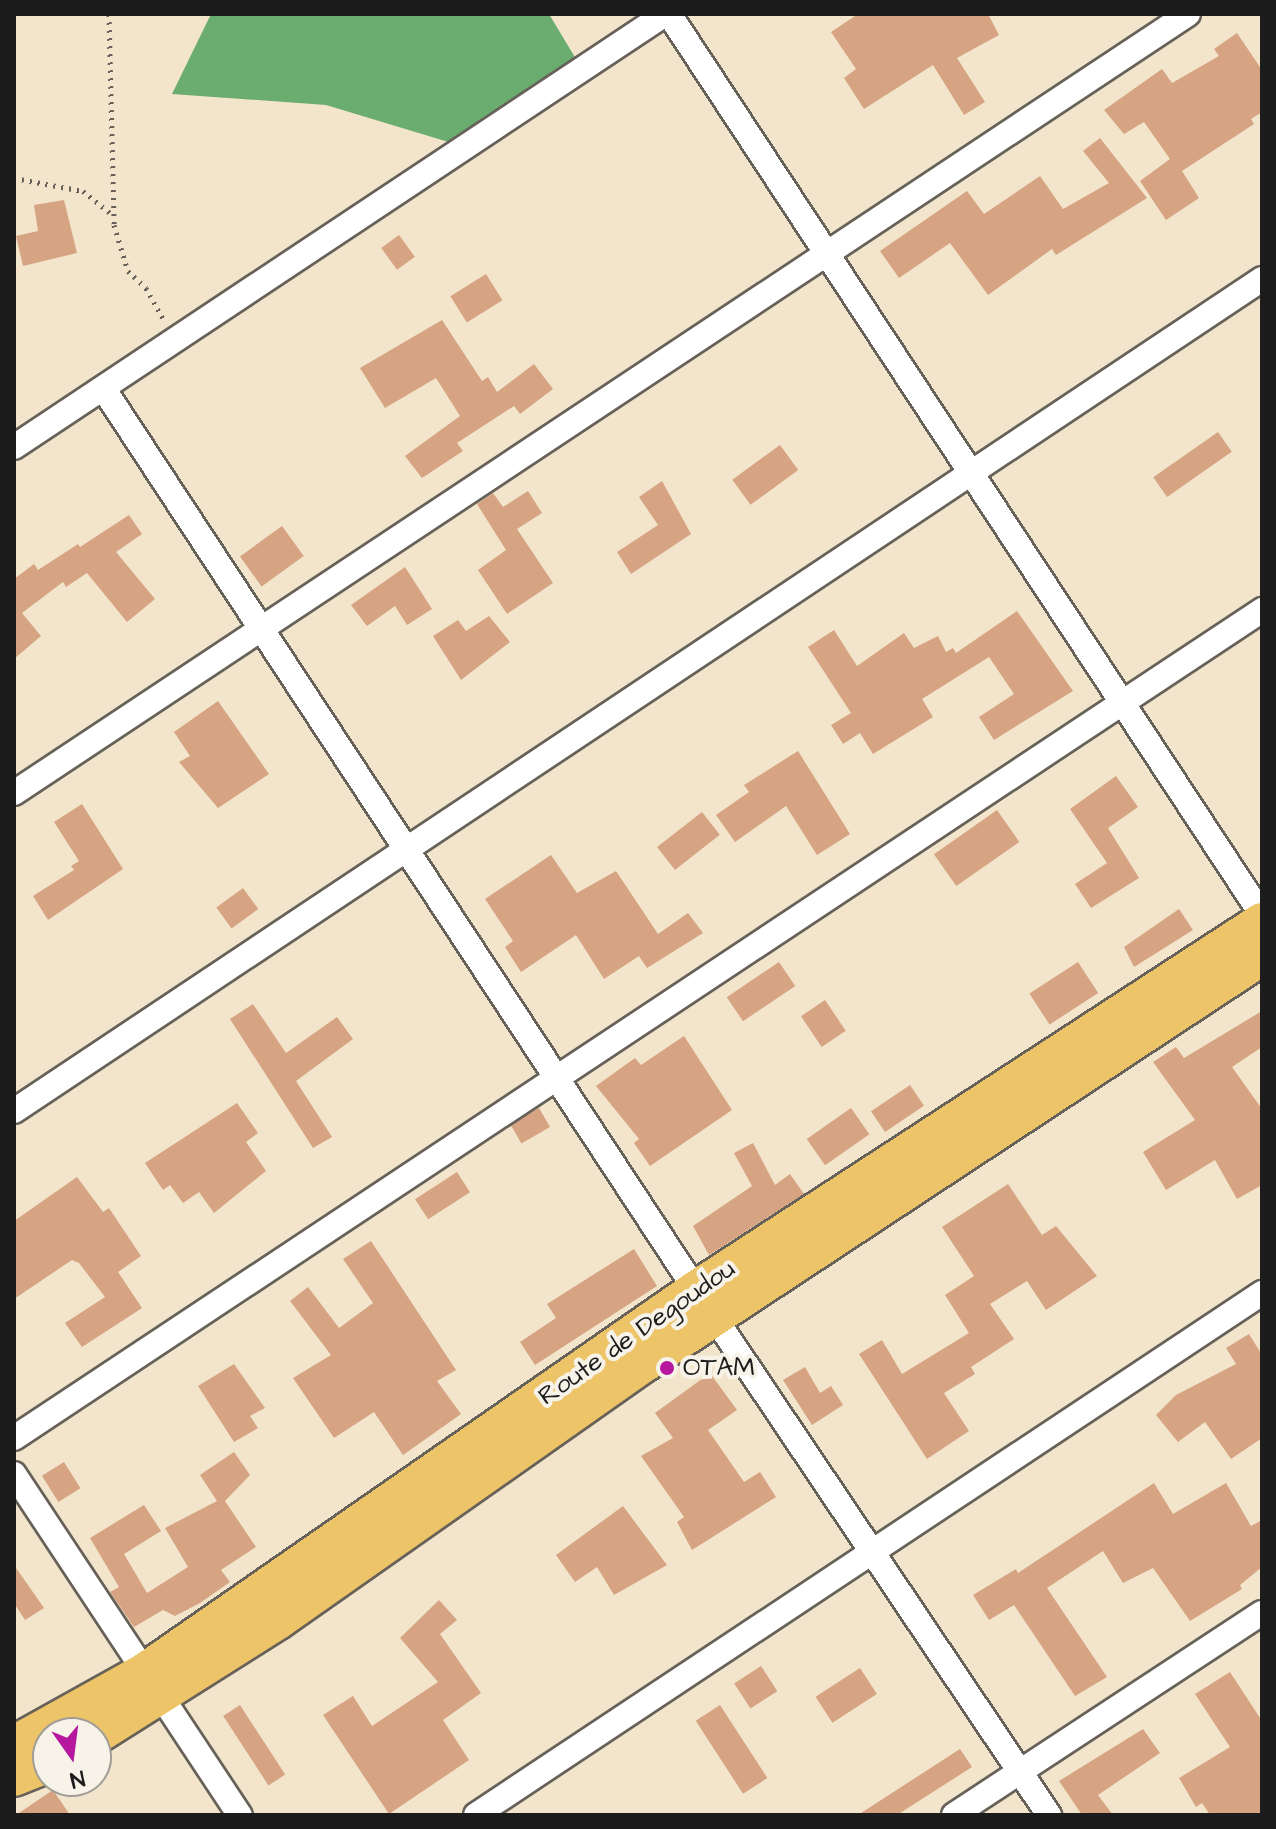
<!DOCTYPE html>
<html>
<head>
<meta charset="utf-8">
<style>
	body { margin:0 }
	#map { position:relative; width:1276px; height:1829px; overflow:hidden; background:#f2e5cb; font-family:"Architects Daughter",sans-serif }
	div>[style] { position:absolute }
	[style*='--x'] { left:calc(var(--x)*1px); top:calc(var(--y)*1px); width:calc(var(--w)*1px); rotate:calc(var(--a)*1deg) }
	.forest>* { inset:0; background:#6bac6f }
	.building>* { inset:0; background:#d6a482; transform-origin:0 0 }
	.path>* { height:5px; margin-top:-2.5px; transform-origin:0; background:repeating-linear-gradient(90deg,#676259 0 2px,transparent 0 8px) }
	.roads { filter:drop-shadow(2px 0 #676259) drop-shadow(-2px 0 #676259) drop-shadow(0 2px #676259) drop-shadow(0 -2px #676259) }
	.minor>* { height:24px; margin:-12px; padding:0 12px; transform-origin:12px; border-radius:12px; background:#fff }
	.primary>* { height:38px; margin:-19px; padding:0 19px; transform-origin:19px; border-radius:19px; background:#eec469 }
	.dots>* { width:22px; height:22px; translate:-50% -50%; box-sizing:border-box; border:4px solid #f7f3e8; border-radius:50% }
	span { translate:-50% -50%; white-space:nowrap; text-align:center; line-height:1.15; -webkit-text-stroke:8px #f7f3e8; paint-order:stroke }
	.street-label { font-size:26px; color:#1c1c1c }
	.poi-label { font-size:26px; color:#1c1c1c }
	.left { translate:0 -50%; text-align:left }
	.frame { position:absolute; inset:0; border:16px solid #1c1c1c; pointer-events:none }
	.north { position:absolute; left:32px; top:1717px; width:80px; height:80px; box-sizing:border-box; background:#f7f3e8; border:2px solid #9f9d96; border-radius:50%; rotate:166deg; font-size:22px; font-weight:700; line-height:32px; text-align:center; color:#1c1c1c }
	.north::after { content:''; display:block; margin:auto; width:28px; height:36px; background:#b5179e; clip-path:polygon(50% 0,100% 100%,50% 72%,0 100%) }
</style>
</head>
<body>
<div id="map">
	<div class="forest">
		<i style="clip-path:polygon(211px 14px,549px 14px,582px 69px,465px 147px,326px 105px,172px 94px)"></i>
	</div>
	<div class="building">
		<i style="clip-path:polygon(858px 14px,988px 14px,999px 35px,957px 58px,985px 102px,964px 115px,933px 65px,864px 109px,844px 78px,856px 69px,831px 32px)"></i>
		<i style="clip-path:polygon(1237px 33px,1262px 70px,1262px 112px,1251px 119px,1254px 124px,1182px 171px,1199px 198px,1166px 220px,1140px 181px,1170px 159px,1144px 122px,1124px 134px,1104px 110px,1162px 69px,1172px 83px,1219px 56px,1214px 49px)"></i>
		<i style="clip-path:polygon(1100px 138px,1147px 198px,1056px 255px,1052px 249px,988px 295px,950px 243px,899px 278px,880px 251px,967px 191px,984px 214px,1040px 176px,1063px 209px,1109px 183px,1083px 151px)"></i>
		<i style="clip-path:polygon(64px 200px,77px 253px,23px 266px,16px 236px,38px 231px,34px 205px)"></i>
		<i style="left:399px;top:235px;width:27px;height:22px;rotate:54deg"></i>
		<i style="left:486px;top:274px;width:31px;height:42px;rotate:58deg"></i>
		<i style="clip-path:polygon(442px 320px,482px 381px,488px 377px,497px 392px,534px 364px,553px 389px,520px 414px,514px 406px,457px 443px,463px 451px,422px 478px,405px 456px,460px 416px,436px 378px,385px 408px,360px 368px)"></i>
		<i style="left:1218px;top:432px;width:24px;height:79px;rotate:55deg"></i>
		<i style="left:780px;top:445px;width:31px;height:59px;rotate:54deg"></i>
		<i style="clip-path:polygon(662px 481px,691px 534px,631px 574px,617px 552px,658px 525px,639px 497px)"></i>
		<i style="clip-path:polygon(528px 491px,542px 513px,517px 529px,553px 583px,507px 614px,478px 570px,506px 550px,477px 504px,493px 493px,503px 507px)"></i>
		<i style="clip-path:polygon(129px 515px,142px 534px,116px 552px,155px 599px,127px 622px,87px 573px,66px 587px,63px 582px,22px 613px,41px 636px,14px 659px,14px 579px,34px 564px,38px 570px,78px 544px,80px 547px)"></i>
		<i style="left:282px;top:526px;width:37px;height:52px;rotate:54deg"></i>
		<i style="clip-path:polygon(405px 567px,432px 609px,407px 625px,395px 606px,367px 626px,351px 605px)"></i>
		<i style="clip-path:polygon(1017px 611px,1073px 691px,994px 740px,979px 717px,1014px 694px,989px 657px,922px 699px,933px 717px,873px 754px,860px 733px,843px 744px,831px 725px,851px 713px,808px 647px,834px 630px,857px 666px,904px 633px,914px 648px,938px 636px,946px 652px,953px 648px,956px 653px)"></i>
		<i style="clip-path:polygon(489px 616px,510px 642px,461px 680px,433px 636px,458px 620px,466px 631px)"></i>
		<i style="clip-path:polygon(218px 701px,269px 774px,218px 808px,179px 762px,190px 756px,174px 732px)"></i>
		<i style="clip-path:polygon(798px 751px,850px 834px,817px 855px,786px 806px,735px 842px,716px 815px,749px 792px,744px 785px)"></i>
		<i style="clip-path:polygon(1116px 776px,1138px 807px,1108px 828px,1139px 878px,1091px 908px,1075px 884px,1107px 863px,1070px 809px)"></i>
		<i style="clip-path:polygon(82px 804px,123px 869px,48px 920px,33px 896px,74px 870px,71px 866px,79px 861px,54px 822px)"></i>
		<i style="left:997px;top:810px;width:39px;height:77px;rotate:55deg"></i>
		<i style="left:702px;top:812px;width:29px;height:57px;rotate:52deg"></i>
		<i style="clip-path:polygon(551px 855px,577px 893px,616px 871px,658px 934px,688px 913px,703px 933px,647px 968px,639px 956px,604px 979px,576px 935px,521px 972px,505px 947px,513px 941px,485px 899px)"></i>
		<i style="left:243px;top:888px;width:26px;height:33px;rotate:54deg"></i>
		<i style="clip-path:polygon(1179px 909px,1193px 930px,1134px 967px,1124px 947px)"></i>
		<i style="left:779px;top:962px;width:29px;height:63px;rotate:56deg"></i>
		<i style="left:1078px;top:962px;width:37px;height:58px;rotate:57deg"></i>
		<i style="left:825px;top:1000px;width:37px;height:29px;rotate:56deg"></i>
		<i style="clip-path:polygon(253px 1004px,286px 1053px,337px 1017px,353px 1039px,296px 1081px,332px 1137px,313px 1148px,230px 1019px)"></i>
		<i style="clip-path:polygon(1262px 1011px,1262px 1047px,1232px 1067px,1262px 1109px,1262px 1185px,1237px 1199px,1215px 1160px,1166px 1190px,1143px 1152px,1195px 1120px,1153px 1062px,1176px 1047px,1184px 1058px)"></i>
		<i style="clip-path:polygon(684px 1036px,732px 1110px,650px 1166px,634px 1143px,639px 1139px,596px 1086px,635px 1058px,641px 1065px)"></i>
		<i style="left:910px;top:1085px;width:25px;height:47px;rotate:56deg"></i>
		<i style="clip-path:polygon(237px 1103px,258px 1133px,246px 1142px,266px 1171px,214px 1213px,199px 1192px,183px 1203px,170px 1185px,163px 1190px,145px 1163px)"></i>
		<i style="left:539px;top:1108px;width:22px;height:33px;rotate:60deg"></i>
		<i style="left:851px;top:1108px;width:32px;height:54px;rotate:55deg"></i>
		<i style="clip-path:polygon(753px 1143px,775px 1185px,790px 1174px,804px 1194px,709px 1255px,693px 1226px,752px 1186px,734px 1153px)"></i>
		<i style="left:457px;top:1172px;width:24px;height:50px;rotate:57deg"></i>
		<i style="clip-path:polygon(77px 1177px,103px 1212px,109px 1208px,141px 1256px,118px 1272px,142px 1308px,82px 1347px,65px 1323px,105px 1297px,79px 1263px,72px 1260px,14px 1299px,14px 1221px)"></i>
		<i style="clip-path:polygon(1008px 1184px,1042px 1235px,1056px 1226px,1097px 1276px,1046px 1310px,1027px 1281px,990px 1304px,1014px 1339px,971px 1367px,975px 1374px,944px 1393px,969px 1431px,927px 1459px,859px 1354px,882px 1340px,902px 1374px,969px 1333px,945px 1295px,974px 1276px,942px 1227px)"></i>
		<i style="clip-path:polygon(371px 1241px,456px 1370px,437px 1381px,461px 1414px,403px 1455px,374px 1412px,334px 1438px,293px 1378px,331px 1355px,290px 1301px,308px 1287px,339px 1328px,373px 1303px,343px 1259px)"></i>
		<i style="clip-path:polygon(634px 1249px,657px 1286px,535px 1365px,520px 1342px,556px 1318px,547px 1304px)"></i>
		<i style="clip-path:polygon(1249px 1334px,1262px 1355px,1262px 1438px,1231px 1459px,1205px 1422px,1178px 1442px,1156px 1415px,1176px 1395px,1236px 1364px,1226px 1348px)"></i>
		<i style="clip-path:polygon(234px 1364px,265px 1408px,250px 1416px,258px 1428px,234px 1442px,198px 1386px)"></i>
		<i style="clip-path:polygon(805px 1367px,820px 1393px,831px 1386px,843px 1405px,812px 1425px,783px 1380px)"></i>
		<i style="clip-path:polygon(710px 1373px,737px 1410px,708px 1430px,744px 1482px,760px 1472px,776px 1497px,692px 1550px,677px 1522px,684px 1517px,641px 1456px,673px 1438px,655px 1413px)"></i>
		<i style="clip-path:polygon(234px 1452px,250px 1475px,225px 1501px,256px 1547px,221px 1570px,230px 1582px,200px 1603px,175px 1616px,163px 1610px,134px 1627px,110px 1592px,119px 1587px,90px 1538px,144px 1505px,161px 1531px,124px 1554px,147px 1593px,188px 1567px,165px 1528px,217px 1501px,200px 1475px)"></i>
		<i style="left:64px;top:1462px;width:31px;height:26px;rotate:58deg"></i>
		<i style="clip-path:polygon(1154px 1483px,1173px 1514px,1226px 1483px,1251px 1526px,1262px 1520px,1262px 1567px,1240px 1585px,1242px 1589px,1190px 1621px,1153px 1568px,1123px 1583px,1103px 1551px,1047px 1588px,1107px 1677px,1075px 1696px,1014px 1605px,989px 1620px,973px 1595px,1016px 1569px,1018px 1573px)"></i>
		<i style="clip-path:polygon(623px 1506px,667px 1565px,614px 1595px,597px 1567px,575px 1582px,556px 1555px)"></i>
		<i style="clip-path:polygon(14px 1565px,44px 1608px,25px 1620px,14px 1603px)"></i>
		<i style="clip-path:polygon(439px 1600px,457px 1620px,440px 1634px,481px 1693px,443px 1720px,469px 1760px,389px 1814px,323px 1715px,353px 1696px,372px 1726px,438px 1682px,400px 1638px)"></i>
		<i style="left:761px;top:1666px;width:30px;height:32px;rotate:57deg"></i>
		<i style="left:860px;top:1668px;width:31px;height:53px;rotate:57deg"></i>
		<i style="clip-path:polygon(1230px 1672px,1262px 1721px,1262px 1815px,1210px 1815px,1202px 1803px,1196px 1807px,1179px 1778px,1230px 1747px,1195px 1694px)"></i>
		<i style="left:240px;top:1705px;width:83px;height:20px;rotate:57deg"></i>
		<i style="left:720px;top:1705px;width:87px;height:29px;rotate:57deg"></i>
		<i style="clip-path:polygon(1143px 1729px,1160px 1753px,1098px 1795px,1113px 1815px,1082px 1815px,1059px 1781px)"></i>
		<i style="clip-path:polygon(960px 1749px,972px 1767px,897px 1815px,858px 1815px)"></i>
		<i style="clip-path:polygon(53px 1790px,70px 1815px,16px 1815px)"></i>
	</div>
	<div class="path">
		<i style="--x:109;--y:14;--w:211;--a:88.6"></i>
		<i style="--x:114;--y:225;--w:48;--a:73.1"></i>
		<i style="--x:128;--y:271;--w:25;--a:43"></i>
		<i style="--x:146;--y:288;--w:35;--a:61"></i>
		<i style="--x:14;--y:178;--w:70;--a:10.7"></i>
		<i style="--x:83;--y:191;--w:38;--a:39"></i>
	</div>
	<div class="roads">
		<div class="minor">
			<i style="--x:669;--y:14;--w:1079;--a:56.65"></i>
			<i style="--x:103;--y:388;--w:1079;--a:56.68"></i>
			<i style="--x:696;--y:1290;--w:633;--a:56.08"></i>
			<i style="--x:14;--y:447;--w:782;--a:-33.63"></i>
			<i style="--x:14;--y:793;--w:1409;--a:-33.57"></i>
			<i style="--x:14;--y:1111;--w:1500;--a:-33.69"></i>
			<i style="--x:14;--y:1438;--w:1498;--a:-33.56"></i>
			<i style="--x:14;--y:1474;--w:409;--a:56.5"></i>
			<i style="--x:476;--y:1815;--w:944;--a:-33.59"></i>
			<i style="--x:954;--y:1815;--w:368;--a:-33.3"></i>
		</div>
		<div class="primary">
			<i style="--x:96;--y:1735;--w:215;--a:-32.3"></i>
			<i style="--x:278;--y:1620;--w:447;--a:-35.1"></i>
			<i style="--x:644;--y:1363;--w:740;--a:-33.37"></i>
			<i style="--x:14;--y:1745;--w:150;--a:-29.1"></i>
			<i style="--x:145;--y:1672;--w:670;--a:-34.73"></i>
			<i style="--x:696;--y:1290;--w:675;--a:-33.03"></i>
			<i style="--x:14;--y:1777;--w:37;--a:-22"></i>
		</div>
	</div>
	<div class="dots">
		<i style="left:667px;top:1368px;background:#b5179e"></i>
	</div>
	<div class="street-label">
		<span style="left:637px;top:1333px;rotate:-35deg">Route de Degoudou</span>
	</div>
	<div class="poi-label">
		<span class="left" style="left:683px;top:1368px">OTAM</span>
	</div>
	<div class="frame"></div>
	<div class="north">N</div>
</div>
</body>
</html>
